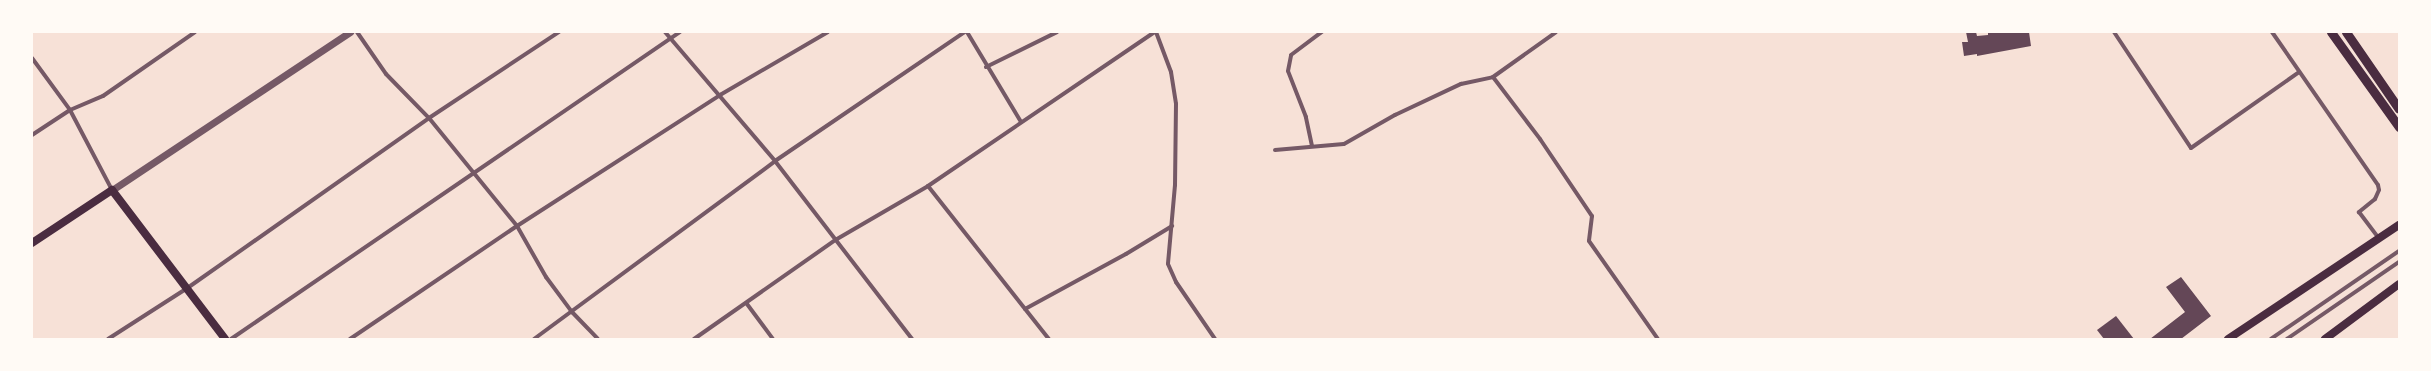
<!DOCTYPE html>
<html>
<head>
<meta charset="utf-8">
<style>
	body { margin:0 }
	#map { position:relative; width:2431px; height:371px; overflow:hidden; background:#f7e1d7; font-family:Raleway,sans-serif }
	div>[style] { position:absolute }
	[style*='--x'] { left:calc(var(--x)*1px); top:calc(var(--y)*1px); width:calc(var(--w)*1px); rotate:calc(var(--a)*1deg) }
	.building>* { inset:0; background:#644757 }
	.pedestrian>* { height:3.5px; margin:-1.75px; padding:0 1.75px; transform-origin:1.75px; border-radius:1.75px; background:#755966 }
	.minor>* { height:4px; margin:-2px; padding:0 2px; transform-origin:2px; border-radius:2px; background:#755966 }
	.tertiary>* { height:7px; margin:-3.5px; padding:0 3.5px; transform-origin:3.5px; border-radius:3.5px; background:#755966 }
	.secondary>* { height:8px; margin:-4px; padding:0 4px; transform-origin:4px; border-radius:4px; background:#4a2c40 }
	.primary>* { height:9px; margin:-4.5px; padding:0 4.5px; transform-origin:4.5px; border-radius:4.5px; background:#4a2c40 }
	span { translate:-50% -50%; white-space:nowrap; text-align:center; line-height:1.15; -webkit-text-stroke:3.5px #fffaf5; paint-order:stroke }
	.frame { position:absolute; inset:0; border:33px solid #fffaf5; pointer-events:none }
</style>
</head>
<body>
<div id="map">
	<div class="building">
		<i style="clip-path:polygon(1966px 32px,1976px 32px,1977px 36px,1988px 35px,1988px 32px,2029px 32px,2031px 46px,1977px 56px,1977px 54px,1964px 56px,1962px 42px,1968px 42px)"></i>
		<i style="clip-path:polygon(2181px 277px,2211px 316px,2181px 339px,2150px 339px,2185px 312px,2166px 287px)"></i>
		<i style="clip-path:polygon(2116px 316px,2134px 339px,2104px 339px,2097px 330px)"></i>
	</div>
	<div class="pedestrian">
		<i style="--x:2271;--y:339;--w:155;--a:-34.5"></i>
		<i style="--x:2287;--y:339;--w:136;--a:-34.5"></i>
	</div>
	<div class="minor">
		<i style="--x:357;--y:32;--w:51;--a:55.4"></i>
		<i style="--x:386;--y:74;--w:62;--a:45.7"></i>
		<i style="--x:429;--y:118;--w:139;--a:50.8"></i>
		<i style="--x:517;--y:226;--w:59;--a:60.4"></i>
		<i style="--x:546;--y:277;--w:44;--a:53.4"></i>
		<i style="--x:572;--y:312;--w:37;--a:46"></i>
		<i style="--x:665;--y:32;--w:170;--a:49.5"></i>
		<i style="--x:775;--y:161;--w:225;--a:52.4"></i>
		<i style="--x:967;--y:32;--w:105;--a:59"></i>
		<i style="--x:1156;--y:32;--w:43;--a:69.4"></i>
		<i style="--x:1171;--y:72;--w:32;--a:81"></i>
		<i style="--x:1176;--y:104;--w:81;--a:90.7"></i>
		<i style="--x:1175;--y:185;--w:79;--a:95.1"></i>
		<i style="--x:1168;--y:264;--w:20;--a:66"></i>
		<i style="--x:1176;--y:282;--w:69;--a:55.6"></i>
		<i style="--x:2114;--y:32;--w:139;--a:56.4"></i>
		<i style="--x:2191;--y:148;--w:132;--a:-35.1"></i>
		<i style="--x:2272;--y:32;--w:186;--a:55.3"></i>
		<i style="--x:2378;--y:185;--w:5;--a:79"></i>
		<i style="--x:2379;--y:190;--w:10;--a:114"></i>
		<i style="--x:2375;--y:199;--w:21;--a:141"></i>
		<i style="--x:2359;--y:212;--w:34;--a:53"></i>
		<i style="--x:32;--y:58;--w:64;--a:53.8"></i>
		<i style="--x:70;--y:110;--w:90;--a:62.3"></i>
		<i style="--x:986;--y:67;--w:79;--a:-26.2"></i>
		<i style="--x:1493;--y:77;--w:78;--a:52.8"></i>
		<i style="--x:1540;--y:139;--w:93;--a:56"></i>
		<i style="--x:1592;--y:216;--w:25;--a:97"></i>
		<i style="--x:1589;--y:241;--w:120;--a:54.9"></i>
		<i style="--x:32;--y:135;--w:45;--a:-33.3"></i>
		<i style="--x:70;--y:110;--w:36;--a:-23"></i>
		<i style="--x:103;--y:96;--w:112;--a:-34.8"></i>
		<i style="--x:1312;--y:146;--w:30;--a:-102"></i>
		<i style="--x:1306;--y:117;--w:49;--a:-111.4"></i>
		<i style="--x:1288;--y:71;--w:16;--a:-79"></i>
		<i style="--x:1291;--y:55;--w:39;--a:-37"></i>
		<i style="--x:1275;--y:150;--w:69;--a:-5"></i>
		<i style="--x:1344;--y:144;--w:59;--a:-29.6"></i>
		<i style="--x:1395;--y:115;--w:73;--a:-25.2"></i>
		<i style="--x:1461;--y:84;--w:33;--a:-12"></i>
		<i style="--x:1493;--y:77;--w:77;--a:-35.5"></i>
		<i style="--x:928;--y:186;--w:195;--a:51.7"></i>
		<i style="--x:747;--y:304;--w:44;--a:53.4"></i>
		<i style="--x:1025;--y:309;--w:115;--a:-28.6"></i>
		<i style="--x:1126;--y:254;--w:54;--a:-31.3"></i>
		<i style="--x:108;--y:339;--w:93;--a:-32.7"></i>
		<i style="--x:186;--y:289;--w:297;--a:-35.1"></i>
		<i style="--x:429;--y:118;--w:156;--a:-33.5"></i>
		<i style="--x:231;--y:339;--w:544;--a:-34.36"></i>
		<i style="--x:350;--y:339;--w:202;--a:-34.1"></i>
		<i style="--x:517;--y:226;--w:242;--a:-32.8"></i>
		<i style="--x:720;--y:95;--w:125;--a:-30.3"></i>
		<i style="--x:534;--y:339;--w:300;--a:-36.4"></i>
		<i style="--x:775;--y:161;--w:230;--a:-34.2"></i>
		<i style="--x:694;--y:339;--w:174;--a:-35"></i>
		<i style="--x:837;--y:239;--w:105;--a:-30.2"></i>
		<i style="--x:928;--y:186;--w:274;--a:-34.2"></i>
	</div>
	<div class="tertiary">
		<i style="--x:112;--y:190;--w:286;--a:-33.6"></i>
	</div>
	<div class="secondary">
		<i style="--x:32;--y:243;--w:96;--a:-33.5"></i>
		<i style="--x:112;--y:190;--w:187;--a:52.8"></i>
		<i style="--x:2228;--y:339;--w:206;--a:-33.7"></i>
		<i style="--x:2325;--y:339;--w:92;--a:-36.6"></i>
	</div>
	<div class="primary">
		<i style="--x:2331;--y:32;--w:117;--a:54.4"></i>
		<i style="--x:2346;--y:32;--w:93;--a:55.5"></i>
	</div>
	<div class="frame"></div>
</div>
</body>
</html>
